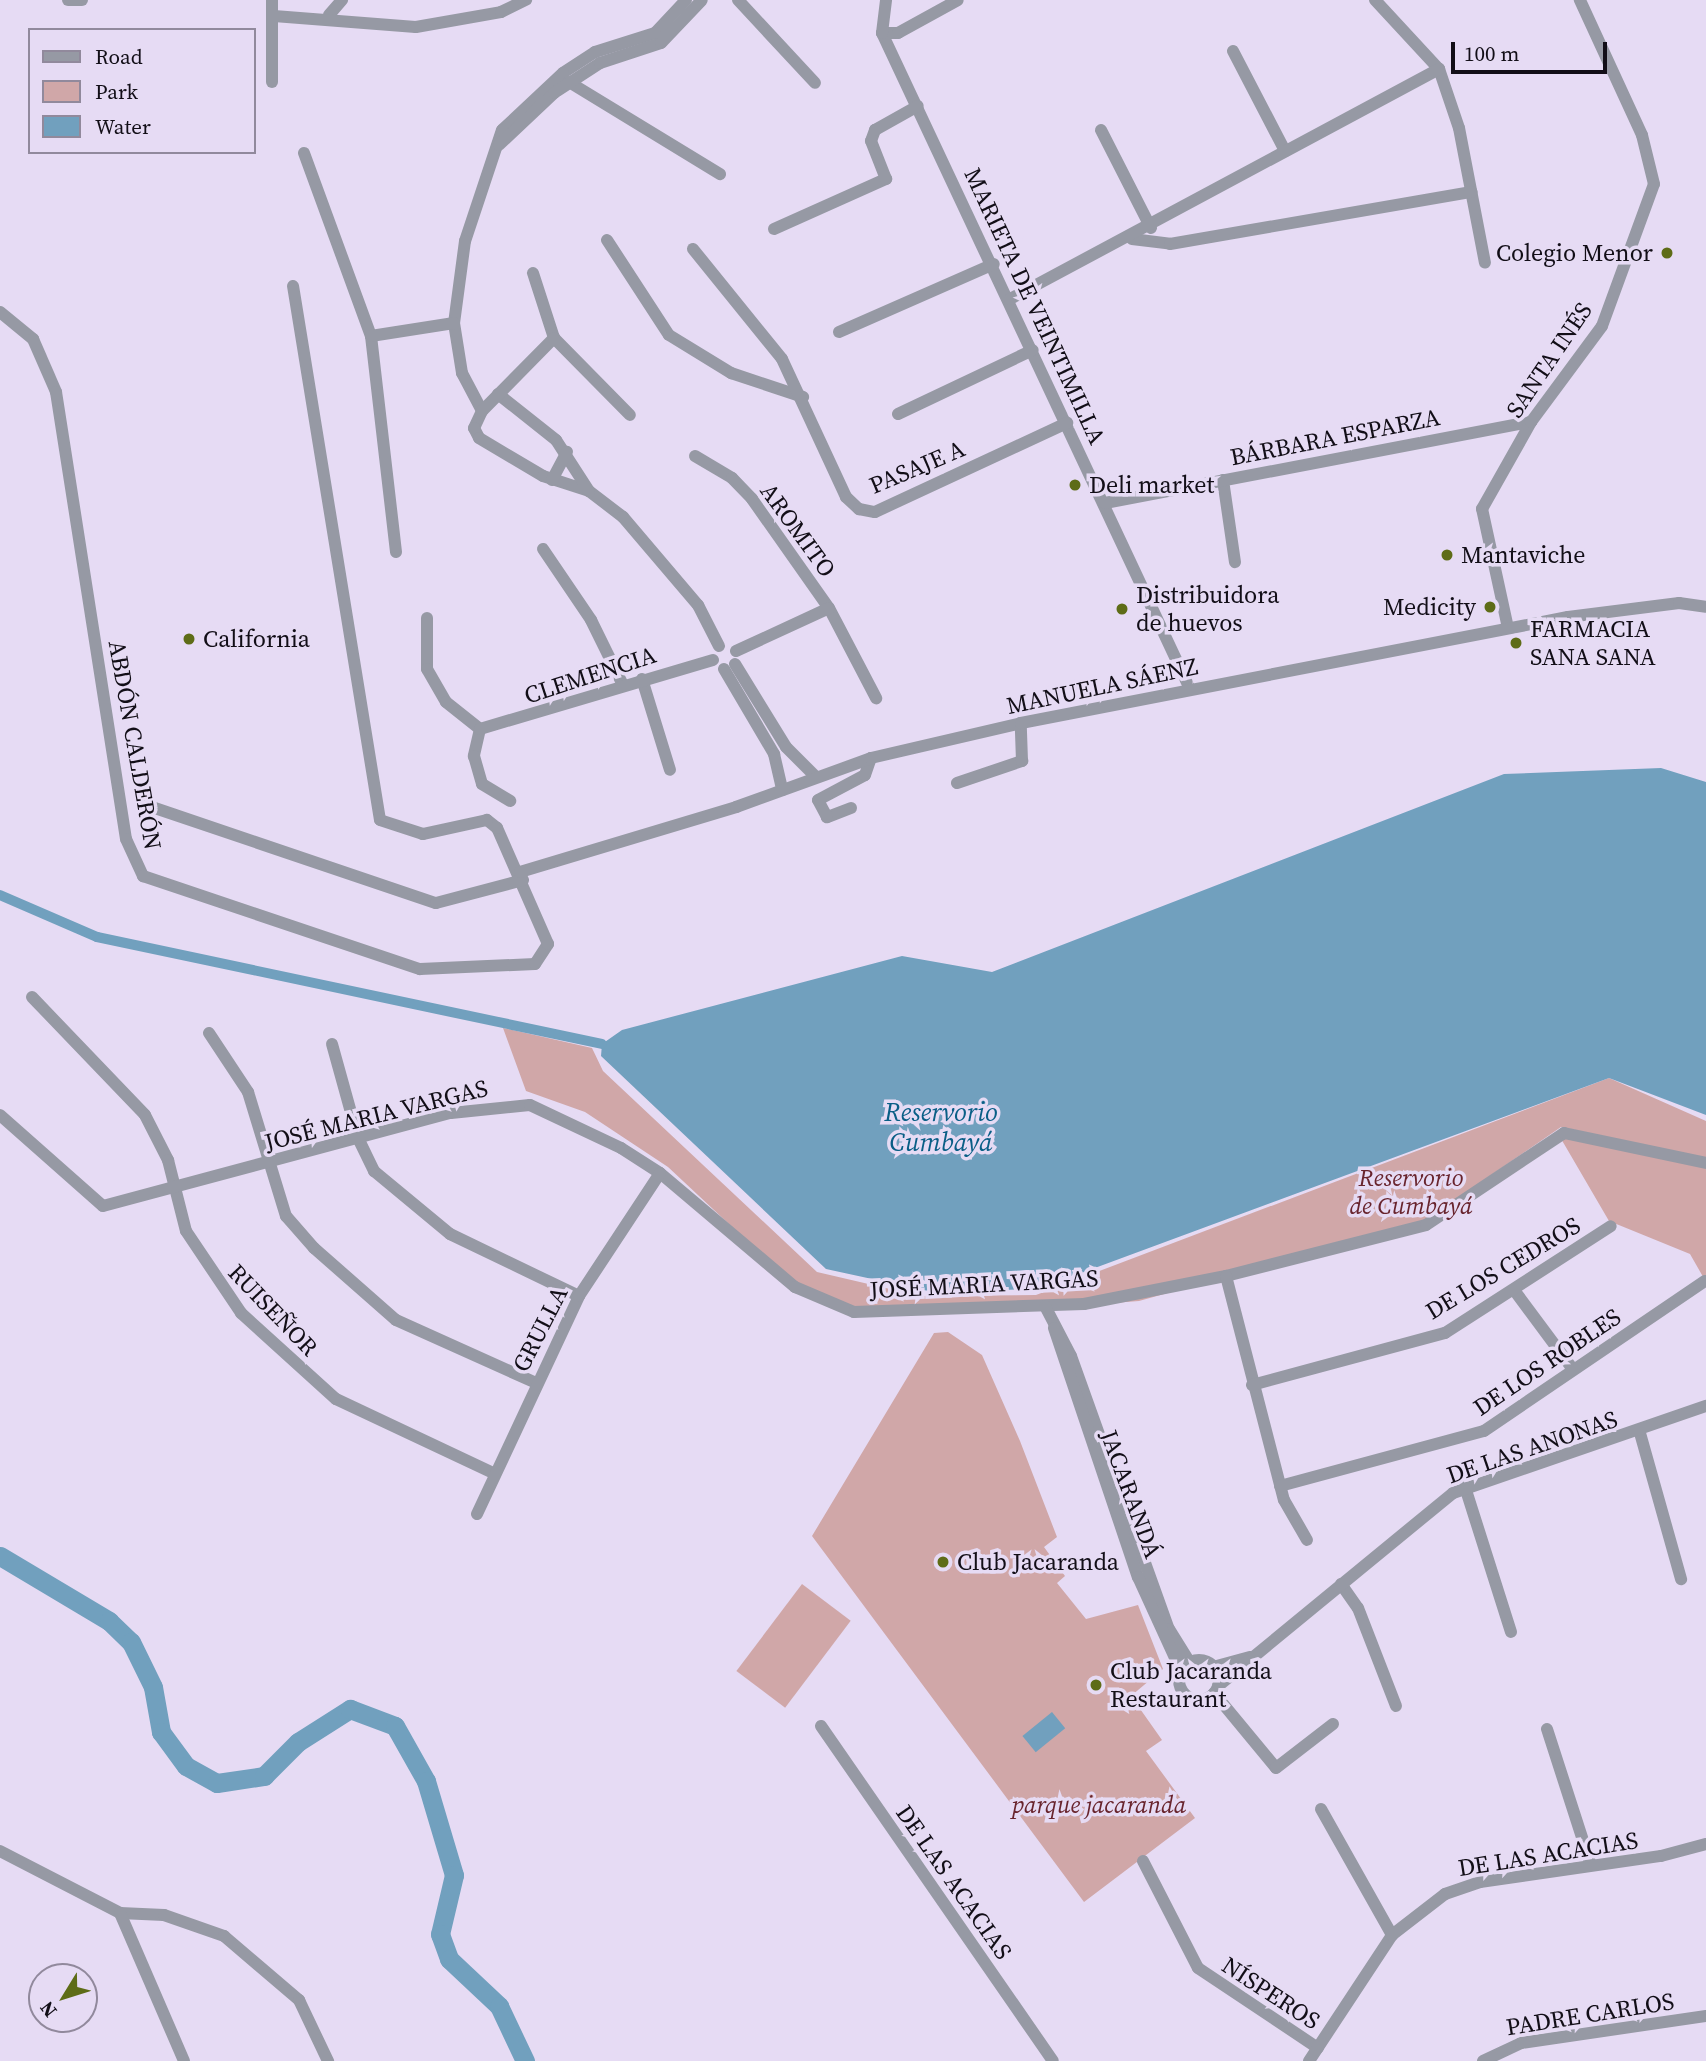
<!DOCTYPE html>
<html>
<head>
<meta charset="utf-8">
<style>
	body { margin:0 }
	#map { position:relative; width:1706px; height:2061px; overflow:hidden; background:#e6dbf4; font-family:"Source Serif 4",serif }
	div>[style] { position:absolute }
	[style*='--x'] { left:calc(var(--x)*1px); top:calc(var(--y)*1px); width:calc(var(--w)*1px); rotate:calc(var(--a)*1deg) }
	.green>* { inset:0; background:#d0a7a8; transform-origin:0 0 }
	.water>* { inset:0; background:#71a0be; transform-origin:0 0 }
	.canal>* { height:10px; margin:-5px; padding:0 5px; transform-origin:5px; border-radius:5px; background:#71a0be }
	.river>* { height:19px; margin:-9.5px; padding:0 9.5px; transform-origin:9.5px; border-radius:9.5px; background:#71a0be }
	.minor>* { height:12px; margin:-6px; padding:0 6px; transform-origin:6px; border-radius:6px; background:#9699a4 }
	.minor>.ring { margin:-6px; padding:0; box-sizing:content-box; background:none; border:12px solid #9699a4; border-radius:50% }
	.dots>* { width:19px; height:19px; translate:-50% -50%; box-sizing:border-box; border:4px solid #e6dbf4; border-radius:50% }
	span { translate:-50% -50%; white-space:nowrap; text-align:center; line-height:1.15; -webkit-text-stroke:7px #e6dbf4; paint-order:stroke }
	.poi-label { font-size:24px; color:#120e17 }
	.right { translate:-100% -50%; text-align:right }
	.left { translate:0 -50%; text-align:left }
	.street-label { font-size:24px; color:#120e17 }
	.park-label { font-size:24px; color:#68242d; font-style:italic }
	.water-label { font-size:26px; color:#095e86; font-style:italic }
	.legend { position:absolute; left:28px; top:28px; width:228px; height:126px; box-sizing:border-box; background:#e6dbf4; border:2px solid #91899c; margin:0; padding:9px 12px; list-style:none; font-size:21px; color:#120e17 }
	.legend li { display:flex; align-items:center; gap:14px; height:35px }
	.legend b { width:35px; border:2px solid #91899c }
	.north { position:absolute; left:28px; top:1963px; width:70px; height:70px; box-sizing:border-box; background:#e6dbf4; border:2px solid #91899c; border-radius:50%; rotate:232deg; font-size:19px; font-weight:700; line-height:28px; text-align:center; color:#120e17 }
	.north::after { content:''; display:block; margin:auto; width:24px; height:32px; background:#5e6c17; clip-path:polygon(50% 0,100% 100%,50% 72%,0 100%) }
	.scale { position:absolute; left:1451px; top:42px; width:156px; height:32px; box-sizing:border-box; border:4px solid #120e17; border-top:0; padding-left:9px; font-size:21px; line-height:24px; white-space:nowrap; color:#120e17; -webkit-text-stroke:5px #e6dbf4; paint-order:stroke }
</style>
</head>
<body>
<div id="map">
	<div class="green">
		<i style="clip-path:polygon(503px 1028px,592px 1048px,603px 1071px,817px 1272px,920px 1296px,1036px 1295px,1609px 1078px,1706px 1121px,1706px 1158px,1561px 1127px,1423px 1222px,1139px 1301px,1009px 1311px,851px 1306px,793px 1284px,668px 1167px,585px 1112px,526px 1091px)"></i>
		<i style="clip-path:polygon(1560px 1137px,1706px 1164px,1706px 1282px,1690px 1254px,1609px 1221px)"></i>
		<i style="clip-path:polygon(948px 1332px,982px 1355px,1020px 1441px,1057px 1537px,1044px 1547px,1065px 1576px,1057px 1583px,1086px 1619px,1138px 1605px,1163px 1669px,1131px 1696px,1162px 1740px,1146px 1751px,1195px 1818px,1084px 1902px,812px 1536px,934px 1333px)"></i>
		<i style="left:802px;top:1584px;width:61px;height:109px;rotate:37deg"></i>
	</div>
	<div class="water">
		<i style="clip-path:polygon(1661px 768px,1706px 782px,1706px 1115px,1609px 1078px,1038px 1289px,932px 1292px,826px 1269px,601px 1056px,602px 1044px,622px 1030px,902px 956px,992px 972px,1504px 774px)"></i>
		<i style="left:1052px;top:1712px;width:21px;height:38px;rotate:51deg"></i>
	</div>
	<div class="canal">
		<i style="--x:0;--y:895;--w:106;--a:23.4"></i>
		<i style="--x:97;--y:937;--w:516;--a:11.96"></i>
	</div>
	<div class="river">
		<i style="--x:0;--y:1556;--w:127;--a:30.8"></i>
		<i style="--x:109;--y:1621;--w:30;--a:44"></i>
		<i style="--x:131;--y:1642;--w:50;--a:63.9"></i>
		<i style="--x:153;--y:1687;--w:46;--a:79.9"></i>
		<i style="--x:161;--y:1732;--w:42;--a:53.7"></i>
		<i style="--x:186;--y:1766;--w:35;--a:29"></i>
		<i style="--x:217;--y:1783;--w:48;--a:-8.5"></i>
		<i style="--x:264;--y:1776;--w:48;--a:-45"></i>
		<i style="--x:298;--y:1742;--w:62;--a:-32.4"></i>
		<i style="--x:350;--y:1709;--w:48;--a:20.7"></i>
		<i style="--x:395;--y:1726;--w:63;--a:60.6"></i>
		<i style="--x:426;--y:1781;--w:98;--a:73.4"></i>
		<i style="--x:454;--y:1875;--w:61;--a:103.3"></i>
		<i style="--x:440;--y:1934;--w:27;--a:70"></i>
		<i style="--x:449;--y:1959;--w:69;--a:43.2"></i>
		<i style="--x:499;--y:2006;--w:61;--a:64.7"></i>
	</div>
	<div class="minor">
		<i style="--x:68;--y:0;--w:14;--a:0"></i>
		<i style="--x:686;--y:0;--w:45;--a:133.2"></i>
		<i style="--x:655;--y:33;--w:63;--a:162.4"></i>
		<i style="--x:595;--y:52;--w:38;--a:147"></i>
		<i style="--x:563;--y:73;--w:83;--a:136.9"></i>
		<i style="--x:502;--y:130;--w:117;--a:108.4"></i>
		<i style="--x:465;--y:241;--w:83;--a:97.6"></i>
		<i style="--x:454;--y:323;--w:51;--a:80.9"></i>
		<i style="--x:462;--y:373;--w:43;--a:62.2"></i>
		<i style="--x:482;--y:411;--w:19;--a:115"></i>
		<i style="--x:474;--y:428;--w:11;--a:63"></i>
		<i style="--x:479;--y:438;--w:74;--a:30.7"></i>
		<i style="--x:543;--y:476;--w:48;--a:18.1"></i>
		<i style="--x:589;--y:491;--w:43;--a:37.4"></i>
		<i style="--x:623;--y:517;--w:116;--a:49.6"></i>
		<i style="--x:698;--y:605;--w:46;--a:62.9"></i>
		<i style="--x:738;--y:0;--w:113;--a:47.1"></i>
		<i style="--x:1375;--y:0;--w:94;--a:47.2"></i>
		<i style="--x:1439;--y:69;--w:62;--a:71.3"></i>
		<i style="--x:1459;--y:128;--w:137;--a:79.1"></i>
		<i style="--x:329;--y:15;--w:20;--a:-49"></i>
		<i style="--x:274;--y:16;--w:142;--a:4.4"></i>
		<i style="--x:416;--y:27;--w:86;--a:-10"></i>
		<i style="--x:501;--y:12;--w:28;--a:-26"></i>
		<i style="--x:882;--y:33;--w:725;--a:64.85"></i>
		<i style="--x:882;--y:33;--w:16;--a:0"></i>
		<i style="--x:898;--y:33;--w:68;--a:-28.8"></i>
		<i style="--x:882;--y:33;--w:33;--a:-83"></i>
		<i style="--x:1233;--y:51;--w:113;--a:62.5"></i>
		<i style="--x:272;--y:82;--w:82;--a:-90"></i>
		<i style="--x:569;--y:82;--w:177;--a:31.4"></i>
		<i style="--x:1101;--y:130;--w:110;--a:63"></i>
		<i style="--x:499;--y:145;--w:76;--a:-43.4"></i>
		<i style="--x:554;--y:93;--w:55;--a:-33.1"></i>
		<i style="--x:600;--y:63;--w:64;--a:-18.2"></i>
		<i style="--x:661;--y:43;--w:59;--a:-46.4"></i>
		<i style="--x:304;--y:153;--w:195;--a:69.9"></i>
		<i style="--x:774;--y:229;--w:123;--a:-24.1"></i>
		<i style="--x:886;--y:179;--w:41;--a:-111.5"></i>
		<i style="--x:871;--y:141;--w:12;--a:-70"></i>
		<i style="--x:875;--y:130;--w:49;--a:-29.2"></i>
		<i style="--x:1132;--y:239;--w:38;--a:7"></i>
		<i style="--x:1170;--y:244;--w:306;--a:-9.8"></i>
		<i style="--x:607;--y:240;--w:113;--a:56.9"></i>
		<i style="--x:669;--y:335;--w:73;--a:31.5"></i>
		<i style="--x:731;--y:373;--w:76;--a:18.4"></i>
		<i style="--x:693;--y:249;--w:141;--a:51"></i>
		<i style="--x:782;--y:359;--w:152;--a:65.1"></i>
		<i style="--x:846;--y:497;--w:18;--a:43"></i>
		<i style="--x:859;--y:509;--w:16;--a:11"></i>
		<i style="--x:875;--y:512;--w:212;--a:-24.9"></i>
		<i style="--x:533;--y:273;--w:68;--a:72.1"></i>
		<i style="--x:1010;--y:299;--w:487;--a:-28.2"></i>
		<i style="--x:0;--y:312;--w:43;--a:39.3"></i>
		<i style="--x:33;--y:339;--w:58;--a:66.5"></i>
		<i style="--x:56;--y:392;--w:452;--a:81.1"></i>
		<i style="--x:126;--y:839;--w:41;--a:65.3"></i>
		<i style="--x:143;--y:876;--w:292;--a:18.6"></i>
		<i style="--x:420;--y:969;--w:115;--a:-2.5"></i>
		<i style="--x:535;--y:964;--w:24;--a:-57"></i>
		<i style="--x:548;--y:944;--w:127;--a:-113.7"></i>
		<i style="--x:497;--y:828;--w:13;--a:-141"></i>
		<i style="--x:487;--y:820;--w:66;--a:167.7"></i>
		<i style="--x:423;--y:834;--w:45;--a:-162"></i>
		<i style="--x:380;--y:820;--w:541;--a:-99.25"></i>
		<i style="--x:839;--y:332;--w:169;--a:-23.7"></i>
		<i style="--x:498;--y:394;--w:74;--a:38.4"></i>
		<i style="--x:556;--y:440;--w:61;--a:57.1"></i>
		<i style="--x:482;--y:411;--w:103;--a:-45.4"></i>
		<i style="--x:554;--y:338;--w:108;--a:45.4"></i>
		<i style="--x:898;--y:414;--w:149;--a:-25.4"></i>
		<i style="--x:695;--y:456;--w:43;--a:30.7"></i>
		<i style="--x:732;--y:478;--w:29;--a:46"></i>
		<i style="--x:752;--y:499;--w:133;--a:54.8"></i>
		<i style="--x:829;--y:608;--w:102;--a:62.4"></i>
		<i style="--x:552;--y:480;--w:32;--a:-62"></i>
		<i style="--x:1223;--y:480;--w:83;--a:81.7"></i>
		<i style="--x:1105;--y:503;--w:434;--a:-10.8"></i>
		<i style="--x:543;--y:549;--w:86;--a:55.9"></i>
		<i style="--x:591;--y:620;--w:72;--a:63.8"></i>
		<i style="--x:396;--y:552;--w:217;--a:-96.6"></i>
		<i style="--x:371;--y:336;--w:84;--a:-8.9"></i>
		<i style="--x:427;--y:618;--w:51;--a:90"></i>
		<i style="--x:427;--y:669;--w:38;--a:60"></i>
		<i style="--x:446;--y:702;--w:43;--a:38.5"></i>
		<i style="--x:480;--y:729;--w:28;--a:103"></i>
		<i style="--x:474;--y:756;--w:29;--a:74"></i>
		<i style="--x:482;--y:784;--w:33;--a:31"></i>
		<i style="--x:1508;--y:628;--w:122;--a:-102.3"></i>
		<i style="--x:1482;--y:509;--w:100;--a:-60.6"></i>
		<i style="--x:1531;--y:422;--w:119;--a:-53.5"></i>
		<i style="--x:1602;--y:326;--w:151;--a:-69.9"></i>
		<i style="--x:1654;--y:184;--w:50;--a:-103.8"></i>
		<i style="--x:1642;--y:135;--w:149;--a:-114.7"></i>
		<i style="--x:736;--y:651;--w:102;--a:-24.8"></i>
		<i style="--x:735;--y:664;--w:97;--a:58.4"></i>
		<i style="--x:786;--y:747;--w:41;--a:45"></i>
		<i style="--x:724;--y:669;--w:99;--a:59.5"></i>
		<i style="--x:774;--y:754;--w:37;--a:77"></i>
		<i style="--x:642;--y:679;--w:95;--a:72.9"></i>
		<i style="--x:480;--y:729;--w:243;--a:-16.5"></i>
		<i style="--x:957;--y:783;--w:69;--a:-18.7"></i>
		<i style="--x:1022;--y:761;--w:38;--a:-92"></i>
		<i style="--x:143;--y:804;--w:309;--a:18.7"></i>
		<i style="--x:436;--y:903;--w:90;--a:-14.8"></i>
		<i style="--x:851;--y:808;--w:26;--a:159"></i>
		<i style="--x:827;--y:817;--w:19;--a:-118"></i>
		<i style="--x:818;--y:800;--w:53;--a:-28"></i>
		<i style="--x:865;--y:775;--w:18;--a:-71"></i>
		<i style="--x:520;--y:872;--w:226;--a:-16.7"></i>
		<i style="--x:736;--y:807;--w:144;--a:-19.9"></i>
		<i style="--x:871;--y:758;--w:154;--a:-13.1"></i>
		<i style="--x:1021;--y:723;--w:557;--a:-10.97"></i>
		<i style="--x:1568;--y:617;--w:112;--a:-7.2"></i>
		<i style="--x:1679;--y:603;--w:27;--a:8"></i>
		<i style="--x:32;--y:997;--w:163;--a:46.2"></i>
		<i style="--x:145;--y:1115;--w:51;--a:62.9"></i>
		<i style="--x:168;--y:1160;--w:73;--a:75.8"></i>
		<i style="--x:186;--y:1231;--w:99;--a:56.1"></i>
		<i style="--x:241;--y:1313;--w:128;--a:42.2"></i>
		<i style="--x:336;--y:1399;--w:174;--a:25.2"></i>
		<i style="--x:209;--y:1033;--w:71;--a:56.5"></i>
		<i style="--x:248;--y:1092;--w:130;--a:73"></i>
		<i style="--x:286;--y:1216;--w:43;--a:48.8"></i>
		<i style="--x:314;--y:1248;--w:109;--a:41.3"></i>
		<i style="--x:396;--y:1320;--w:154;--a:24.2"></i>
		<i style="--x:332;--y:1044;--w:98;--a:74.5"></i>
		<i style="--x:358;--y:1138;--w:37;--a:64"></i>
		<i style="--x:374;--y:1171;--w:99;--a:39.7"></i>
		<i style="--x:450;--y:1234;--w:143;--a:25.7"></i>
		<i style="--x:0;--y:1115;--w:137;--a:41.5"></i>
		<i style="--x:103;--y:1206;--w:360;--a:-15"></i>
		<i style="--x:451;--y:1113;--w:79;--a:-5.8"></i>
		<i style="--x:530;--y:1105;--w:101;--a:25.3"></i>
		<i style="--x:621;--y:1148;--w:46;--a:32.7"></i>
		<i style="--x:660;--y:1173;--w:177;--a:40.2"></i>
		<i style="--x:795;--y:1287;--w:64;--a:23"></i>
		<i style="--x:854;--y:1312;--w:230;--a:-2"></i>
		<i style="--x:1084;--y:1304;--w:145;--a:-11.2"></i>
		<i style="--x:1226;--y:1276;--w:206;--a:-14.3"></i>
		<i style="--x:1426;--y:1225;--w:166;--a:-33.7"></i>
		<i style="--x:1564;--y:1133;--w:145;--a:11.9"></i>
		<i style="--x:1226;--y:1276;--w:231;--a:75.5"></i>
		<i style="--x:1284;--y:1500;--w:46;--a:60.1"></i>
		<i style="--x:1514;--y:1290;--w:97;--a:53.4"></i>
		<i style="--x:1045;--y:1306;--w:56;--a:62.5"></i>
		<i style="--x:1071;--y:1356;--w:290;--a:70.3"></i>
		<i style="--x:1169;--y:1629;--w:39;--a:58"></i>
		<i style="--x:1054;--y:1328;--w:263;--a:71.4"></i>
		<i style="--x:1138;--y:1577;--w:103;--a:65.4"></i>
		<i style="--x:1252;--y:1385;--w:200;--a:-15.1"></i>
		<i style="--x:1445;--y:1333;--w:197;--a:-32.8"></i>
		<i style="--x:1640;--y:1433;--w:152;--a:74.3"></i>
		<i style="--x:1280;--y:1486;--w:211;--a:-15.1"></i>
		<i style="--x:1484;--y:1431;--w:267;--a:-34.2"></i>
		<i style="--x:1465;--y:1487;--w:152;--a:72.4"></i>
		<i style="--x:477;--y:1514;--w:241;--a:-64.9"></i>
		<i style="--x:579;--y:1296;--w:147;--a:-56.6"></i>
		<i style="--x:1341;--y:1584;--w:29;--a:55"></i>
		<i style="--x:1358;--y:1608;--w:105;--a:68.8"></i>
		<i class="ring" style="left:1179px;top:1660px;width:28px;height:28px"></i>
		<i style="--x:1213;--y:1667;--w:39;--a:-15"></i>
		<i style="--x:1218;--y:1686;--w:304;--a:-39.4"></i>
		<i style="--x:1453;--y:1493;--w:268;--a:-19"></i>
		<i style="--x:1214;--y:1693;--w:97;--a:50.4"></i>
		<i style="--x:1276;--y:1768;--w:72;--a:-37.7"></i>
		<i style="--x:821;--y:1726;--w:407;--a:55.3"></i>
		<i style="--x:1547;--y:1729;--w:143;--a:72.1"></i>
		<i style="--x:1321;--y:1809;--w:145;--a:60.6"></i>
		<i style="--x:0;--y:1851;--w:135;--a:27.3"></i>
		<i style="--x:120;--y:1913;--w:44;--a:2.6"></i>
		<i style="--x:164;--y:1915;--w:64;--a:19.3"></i>
		<i style="--x:224;--y:1936;--w:99;--a:40.5"></i>
		<i style="--x:299;--y:2000;--w:68;--a:64.6"></i>
		<i style="--x:1143;--y:1861;--w:120;--a:62.8"></i>
		<i style="--x:1198;--y:1968;--w:144;--a:33.7"></i>
		<i style="--x:120;--y:1913;--w:161;--a:66.6"></i>
		<i style="--x:1309;--y:2061;--w:151;--a:-56.6"></i>
		<i style="--x:1392;--y:1935;--w:67;--a:-37.7"></i>
		<i style="--x:1445;--y:1894;--w:37;--a:-19"></i>
		<i style="--x:1480;--y:1882;--w:183;--a:-8.2"></i>
		<i style="--x:1661;--y:1856;--w:47;--a:-14.9"></i>
		<i style="--x:1483;--y:2061;--w:42;--a:-25.3"></i>
		<i style="--x:1521;--y:2043;--w:187;--a:-8.3"></i>
	</div>
	<div class="dots">
		<i style="left:1667px;top:253px;background:#5e6c17"></i>
		<i style="left:1075px;top:485px;background:#5e6c17"></i>
		<i style="left:1447px;top:555px;background:#5e6c17"></i>
		<i style="left:1490px;top:607px;background:#5e6c17"></i>
		<i style="left:1122px;top:609px;background:#5e6c17"></i>
		<i style="left:189px;top:639px;background:#5e6c17"></i>
		<i style="left:1516px;top:643px;background:#5e6c17"></i>
		<i style="left:943px;top:1562px;background:#5e6c17"></i>
		<i style="left:1096px;top:1685px;background:#5e6c17"></i>
	</div>
	<div class="poi-label">
		<span class="right" style="left:1653px;top:253px">Colegio Menor</span>
		<span class="left" style="left:1089px;top:485px">Deli market</span>
		<span class="left" style="left:1461px;top:555px">Mantaviche</span>
		<span class="left" style="left:1136px;top:609px">Distribuidora<br>de huevos</span>
		<span class="right" style="left:1476px;top:607px">Medicity</span>
		<span class="left" style="left:1530px;top:643px">FARMACIA<br>SANA SANA</span>
		<span class="left" style="left:203px;top:639px">California</span>
		<span class="left" style="left:957px;top:1562px">Club Jacaranda</span>
		<span class="left" style="left:1110px;top:1685px">Club Jacaranda<br>Restaurant</span>
	</div>
	<div class="street-label">
		<span style="left:1035px;top:306px;rotate:65deg">MARIETA DE VEINTIMILLA</span>
		<span style="left:1549px;top:360px;rotate:-56deg">SANTA INÉS</span>
		<span style="left:1335px;top:437px;rotate:-11deg">BÁRBARA ESPARZA</span>
		<span style="left:917px;top:467px;rotate:-23deg">PASAJE A</span>
		<span style="left:798px;top:530px;rotate:54deg">AROMITO</span>
		<span style="left:590px;top:675px;rotate:-18deg">CLEMENCIA</span>
		<span style="left:1102px;top:686px;rotate:-12deg">MANUELA SÁENZ</span>
		<span style="left:135px;top:745px;rotate:80deg">ABDÓN CALDERÓN</span>
		<span style="left:376px;top:1115px;rotate:-14deg">JOSÉ MARIA VARGAS</span>
		<span style="left:1503px;top:1268px;rotate:-31deg">DE LOS CEDROS</span>
		<span style="left:984px;top:1284px;rotate:-3deg">JOSÉ MARIA VARGAS</span>
		<span style="left:273px;top:1310px;rotate:46deg">RUISEÑOR</span>
		<span style="left:540px;top:1329px;rotate:-63deg">GRULLA</span>
		<span style="left:1547px;top:1362px;rotate:-34deg">DE LOS ROBLES</span>
		<span style="left:1532px;top:1447px;rotate:-19deg">DE LAS ANONAS</span>
		<span style="left:1131px;top:1494px;rotate:70deg">JACARANDÁ</span>
		<span style="left:1548px;top:1854px;rotate:-9deg">DE LAS ACACIAS</span>
		<span style="left:954px;top:1882px;rotate:55deg">DE LAS ACACIAS</span>
		<span style="left:1271px;top:1993px;rotate:33deg">NÍSPEROS</span>
		<span style="left:1590px;top:2014px;rotate:-9deg">PADRE CARLOS</span>
	</div>
	<div class="park-label">
		<span style="left:1411px;top:1192px">Reservorio<br>de Cumbayá</span>
		<span style="left:1099px;top:1805px">parque jacaranda</span>
	</div>
	<div class="water-label">
		<span style="left:941px;top:1128px">Reservorio<br>Cumbayá</span>
	</div>
	<ul class="legend">
	<li><b style="height:9px;background:#9699a4"></b>Road</li>
	<li><b style="height:19px;background:#d0a7a8"></b>Park</li>
	<li><b style="height:19px;background:#71a0be"></b>Water</li>
	</ul>
	<div class="north">N</div>
	<div class="scale">100 m</div>
</div>
</body>
</html>
